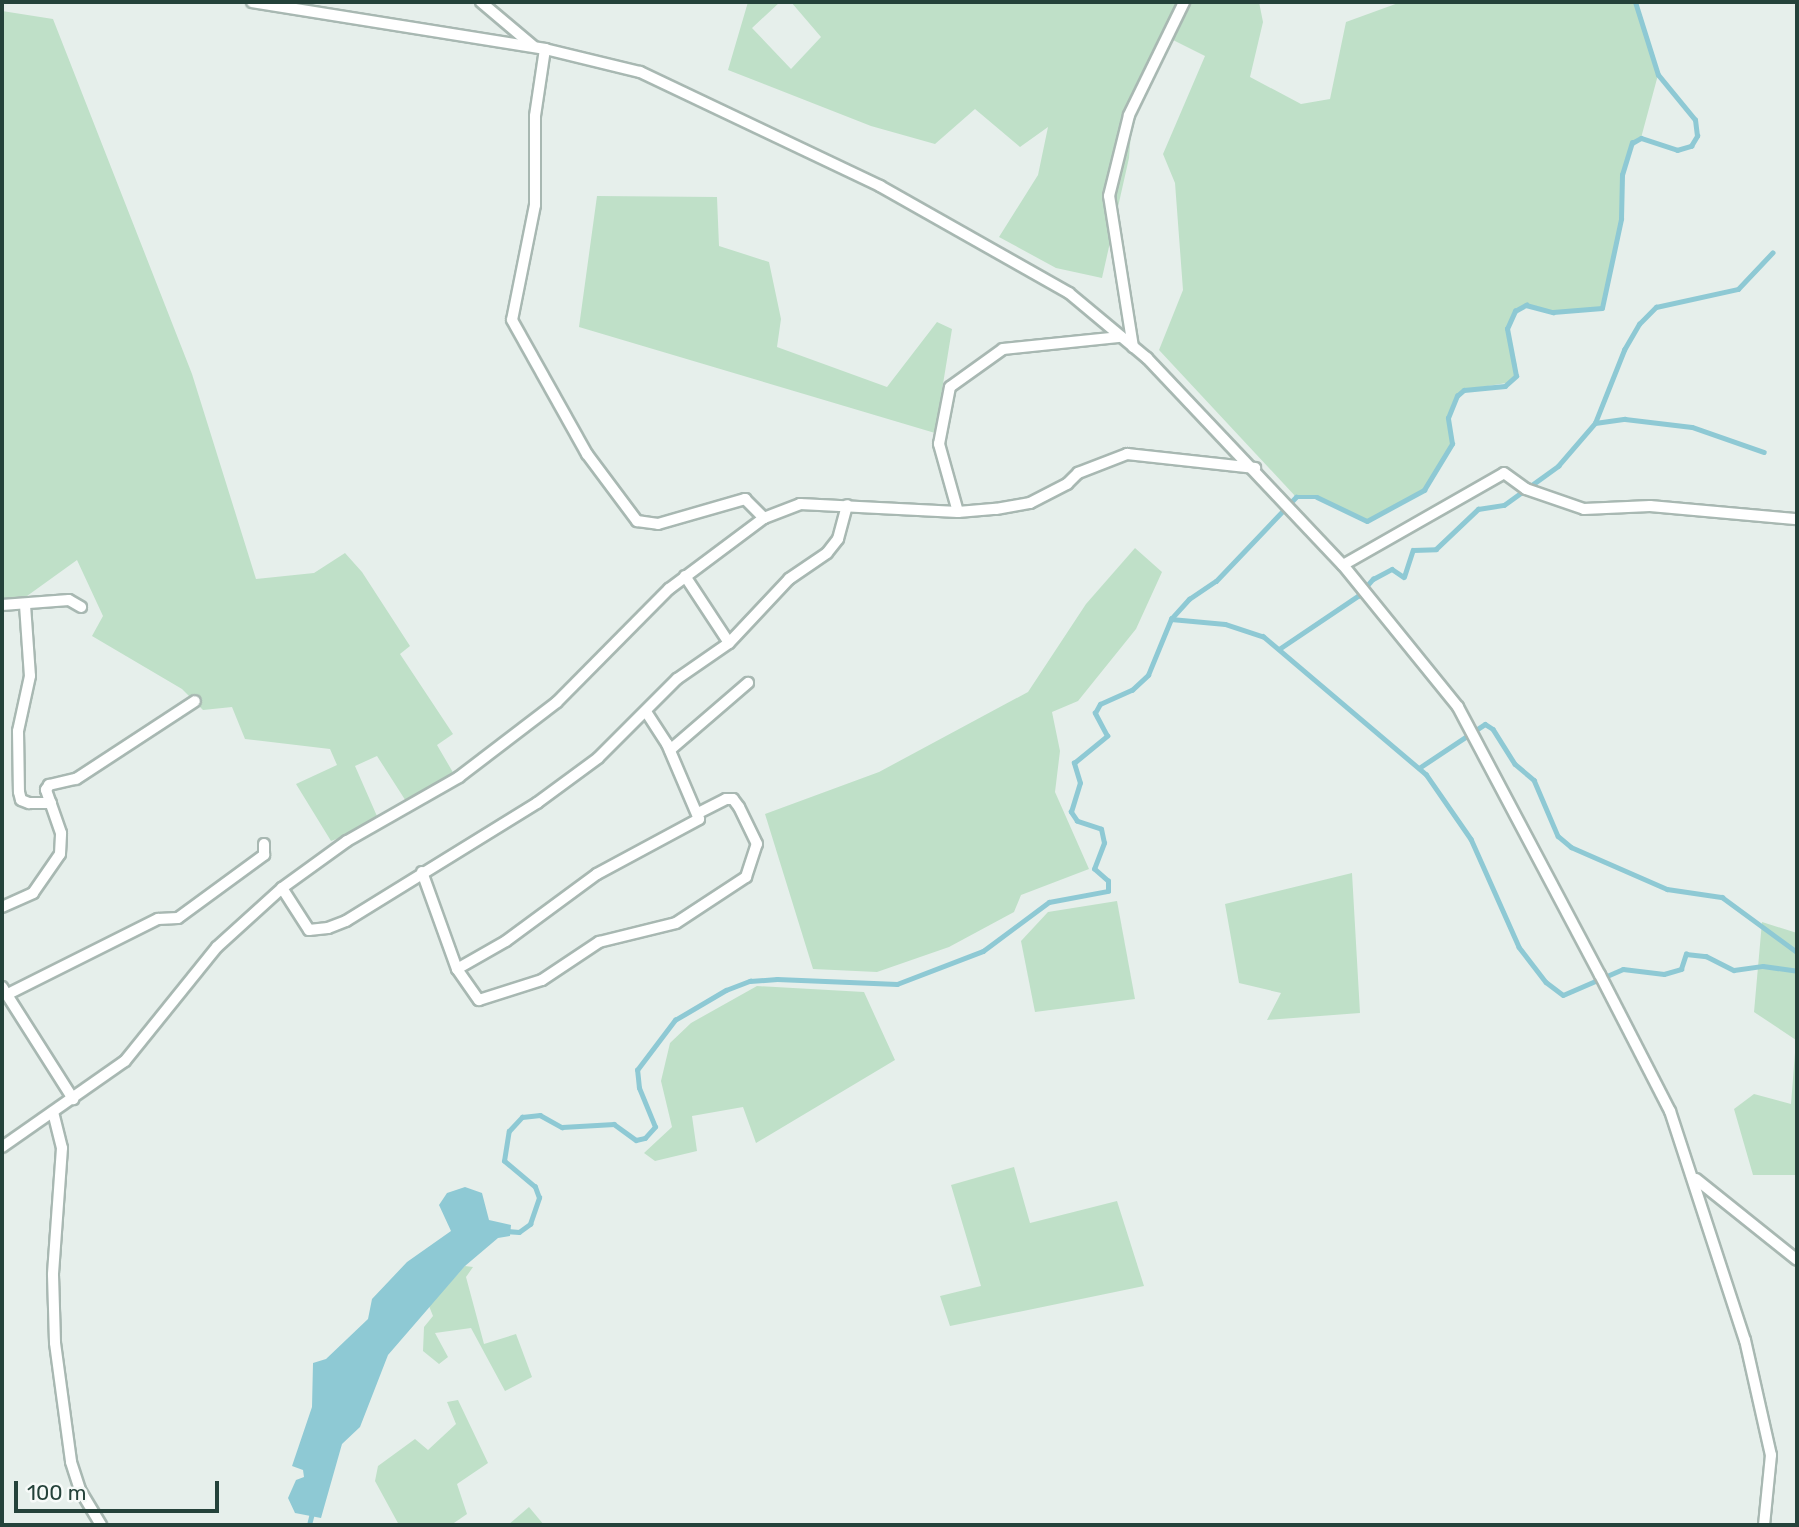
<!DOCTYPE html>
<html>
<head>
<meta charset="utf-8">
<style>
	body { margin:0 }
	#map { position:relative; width:1799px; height:1527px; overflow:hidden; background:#e6efeb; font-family:Rubik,sans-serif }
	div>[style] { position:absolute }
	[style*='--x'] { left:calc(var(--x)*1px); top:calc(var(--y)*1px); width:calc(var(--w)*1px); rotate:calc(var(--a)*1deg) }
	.green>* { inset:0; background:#bfe0c8 }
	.water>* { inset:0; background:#8ec9d4 }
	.stream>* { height:4.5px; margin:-2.25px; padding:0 2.25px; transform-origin:2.25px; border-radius:2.25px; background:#8ec9d4 }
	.roads { filter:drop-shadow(2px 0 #a8b8b2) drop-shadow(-2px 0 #a8b8b2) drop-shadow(0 2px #a8b8b2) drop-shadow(0 -2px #a8b8b2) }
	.street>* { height:10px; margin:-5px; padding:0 5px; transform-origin:5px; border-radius:5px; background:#fff }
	span { translate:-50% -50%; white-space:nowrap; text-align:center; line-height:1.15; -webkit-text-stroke:5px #f7fbf9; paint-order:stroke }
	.frame { position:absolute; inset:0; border:4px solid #24423a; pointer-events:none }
	.scale { position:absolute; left:14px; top:1481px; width:205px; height:32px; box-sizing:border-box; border:4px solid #24423a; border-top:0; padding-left:9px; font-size:21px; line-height:24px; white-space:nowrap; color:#24423a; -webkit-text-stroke:5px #f7fbf9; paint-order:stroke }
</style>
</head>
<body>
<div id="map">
	<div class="green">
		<i style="clip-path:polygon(748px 2px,780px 2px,752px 28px,791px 69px,821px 37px,791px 2px,1259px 2px,1263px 22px,1250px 77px,1301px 104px,1330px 99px,1346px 22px,1401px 2px,1635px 2px,1658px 75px,1641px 138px,1632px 143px,1622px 175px,1621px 219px,1602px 308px,1553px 312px,1526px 305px,1515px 311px,1507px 329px,1517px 366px,1512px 382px,1464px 390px,1457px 396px,1448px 418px,1452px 444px,1424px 490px,1367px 521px,1317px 497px,1296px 497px,1159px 350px,1183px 290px,1175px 183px,1163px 154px,1205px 56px,1165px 36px,1132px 120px,1129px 158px,1102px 278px,1056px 268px,999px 237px,1038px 175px,1048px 127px,1020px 147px,975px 109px,935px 144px,871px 126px,728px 70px)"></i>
		<i style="clip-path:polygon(2px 11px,53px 19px,192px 374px,256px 579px,314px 573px,345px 553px,362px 572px,410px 646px,400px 654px,453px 734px,437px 745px,458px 781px,411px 809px,377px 756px,355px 766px,380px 823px,331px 841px,296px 784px,337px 765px,330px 749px,245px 739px,232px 707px,203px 710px,182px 689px,92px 636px,103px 616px,77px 560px,2px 614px)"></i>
		<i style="clip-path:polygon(597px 196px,717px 197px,719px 246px,769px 262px,781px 319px,777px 347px,887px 387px,937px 322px,952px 329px,935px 433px,579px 327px)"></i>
		<i style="clip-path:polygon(1135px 548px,1162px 572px,1136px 629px,1078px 701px,1052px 712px,1060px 751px,1055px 792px,1089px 869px,1021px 895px,1014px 912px,949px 947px,877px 972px,813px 969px,765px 814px,879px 772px,1028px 692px,1086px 604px)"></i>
		<i style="clip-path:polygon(1352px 873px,1360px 1013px,1267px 1020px,1281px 993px,1239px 983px,1225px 904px)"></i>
		<i style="clip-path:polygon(1117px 901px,1135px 999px,1035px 1012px,1021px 941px,1048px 912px)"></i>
		<i style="clip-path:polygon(1762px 922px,1797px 933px,1797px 1175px,1753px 1175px,1734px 1109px,1754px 1094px,1791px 1104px,1796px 1040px,1754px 1012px)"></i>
		<i style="clip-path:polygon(757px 986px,864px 992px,895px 1060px,756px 1143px,743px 1107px,692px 1116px,697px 1151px,655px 1161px,644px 1153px,672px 1127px,661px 1081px,670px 1043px,691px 1023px)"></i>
		<i style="clip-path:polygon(1014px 1167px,1030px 1223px,1117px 1201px,1144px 1286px,950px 1326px,940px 1296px,981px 1286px,951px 1185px)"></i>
		<i style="clip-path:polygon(465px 1266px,473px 1267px,466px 1277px,484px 1344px,516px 1334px,532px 1377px,505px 1391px,471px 1328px,435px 1333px,448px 1357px,439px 1364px,423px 1351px,424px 1327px,433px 1316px,429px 1306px)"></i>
		<i style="clip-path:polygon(458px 1400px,488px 1463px,457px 1484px,467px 1514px,451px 1525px,399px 1525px,375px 1481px,378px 1466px,415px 1439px,428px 1450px,456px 1424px,447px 1402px)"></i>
		<i style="clip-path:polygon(529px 1507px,544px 1525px,508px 1525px)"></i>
	</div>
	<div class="water">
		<i style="clip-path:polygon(465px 1187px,482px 1193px,489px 1220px,511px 1225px,510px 1236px,498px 1238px,465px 1266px,388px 1355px,360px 1427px,342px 1444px,321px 1518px,295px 1513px,288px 1498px,296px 1480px,304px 1477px,303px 1470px,292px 1466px,312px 1407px,313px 1363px,326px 1359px,368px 1319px,372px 1299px,407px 1262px,451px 1231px,439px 1205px,447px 1193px)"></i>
	</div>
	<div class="stream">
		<i style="--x:1595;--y:423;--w:79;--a:-68.3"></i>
		<i style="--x:1624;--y:350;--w:30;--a:-60"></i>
		<i style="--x:1639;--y:324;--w:24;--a:-45"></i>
		<i style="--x:1656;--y:307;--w:84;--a:-12.4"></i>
		<i style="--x:1738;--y:289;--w:50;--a:-46.6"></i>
		<i style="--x:1171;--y:619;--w:54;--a:5.3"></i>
		<i style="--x:1225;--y:624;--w:40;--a:18"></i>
		<i style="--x:1263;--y:636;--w:214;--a:40.3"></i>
		<i style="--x:1426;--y:774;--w:79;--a:55.3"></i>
		<i style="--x:1471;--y:839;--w:118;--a:66"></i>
		<i style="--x:1519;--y:947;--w:44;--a:52.4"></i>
		<i style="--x:1546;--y:982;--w:21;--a:37"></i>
		<i style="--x:1563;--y:995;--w:65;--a:-23.4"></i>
		<i style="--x:1623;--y:969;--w:41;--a:7"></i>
		<i style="--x:1664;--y:974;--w:18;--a:-16"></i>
		<i style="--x:1681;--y:969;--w:16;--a:-72"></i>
		<i style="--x:1686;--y:954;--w:20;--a:6"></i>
		<i style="--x:1706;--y:956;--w:31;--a:27"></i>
		<i style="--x:1734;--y:970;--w:29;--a:-8"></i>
		<i style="--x:1763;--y:966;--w:34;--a:8"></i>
		<i style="--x:1279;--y:649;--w:95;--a:-33.9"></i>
		<i style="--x:1358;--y:596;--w:23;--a:-49"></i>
		<i style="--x:1373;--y:579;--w:21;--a:-28"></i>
		<i style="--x:1392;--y:569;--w:14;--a:34"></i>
		<i style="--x:1404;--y:577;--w:28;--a:-72"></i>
		<i style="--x:1413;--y:550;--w:23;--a:-2"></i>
		<i style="--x:1436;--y:549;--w:58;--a:-43.6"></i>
		<i style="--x:1478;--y:509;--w:26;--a:-9"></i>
		<i style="--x:1504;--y:505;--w:67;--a:-35.8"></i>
		<i style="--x:1558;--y:466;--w:57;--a:-49.3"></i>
		<i style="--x:1595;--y:423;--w:30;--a:-8"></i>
		<i style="--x:1625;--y:419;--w:67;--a:6.8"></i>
		<i style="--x:1692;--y:427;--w:76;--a:19.1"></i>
		<i style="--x:1419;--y:768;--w:79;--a:-33.7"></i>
		<i style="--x:1485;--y:724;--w:9;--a:32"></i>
		<i style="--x:1493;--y:729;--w:41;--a:57.8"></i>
		<i style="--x:1515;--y:764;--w:25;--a:40"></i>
		<i style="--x:1534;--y:780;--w:61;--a:66.8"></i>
		<i style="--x:1558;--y:836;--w:17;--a:40"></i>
		<i style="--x:1571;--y:847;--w:105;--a:23.6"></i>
		<i style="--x:1667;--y:889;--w:56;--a:8.3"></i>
		<i style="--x:1722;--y:897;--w:93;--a:36.3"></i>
		<i style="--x:506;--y:1231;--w:13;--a:4"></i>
		<i style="--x:519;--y:1232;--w:14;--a:-36"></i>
		<i style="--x:530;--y:1224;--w:28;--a:-71"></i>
		<i style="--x:539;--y:1198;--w:12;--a:-110"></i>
		<i style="--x:535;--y:1187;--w:40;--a:-140"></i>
		<i style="--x:504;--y:1161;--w:30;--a:-81"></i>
		<i style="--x:509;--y:1131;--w:19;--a:-47"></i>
		<i style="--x:522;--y:1117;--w:18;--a:-6"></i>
		<i style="--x:540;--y:1115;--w:25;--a:29"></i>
		<i style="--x:562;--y:1127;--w:52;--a:-3.3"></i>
		<i style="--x:614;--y:1124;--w:27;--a:36"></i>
		<i style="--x:636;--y:1140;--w:9;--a:-13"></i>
		<i style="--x:645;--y:1138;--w:15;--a:-48"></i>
		<i style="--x:655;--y:1127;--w:42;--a:-112.3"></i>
		<i style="--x:639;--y:1088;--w:18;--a:-96"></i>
		<i style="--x:637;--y:1070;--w:63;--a:-52.8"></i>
		<i style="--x:675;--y:1020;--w:59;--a:-30.5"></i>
		<i style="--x:726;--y:990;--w:26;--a:-21"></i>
		<i style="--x:750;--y:981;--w:27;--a:-4"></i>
		<i style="--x:777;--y:979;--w:120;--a:2.4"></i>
		<i style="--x:897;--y:984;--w:92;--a:-21"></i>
		<i style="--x:983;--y:951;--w:82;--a:-36.6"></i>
		<i style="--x:1049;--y:902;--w:60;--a:-10.6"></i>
		<i style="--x:1108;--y:891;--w:10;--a:-90"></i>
		<i style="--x:1108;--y:881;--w:18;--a:-139"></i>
		<i style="--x:1094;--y:869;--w:28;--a:-69"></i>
		<i style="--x:1104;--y:843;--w:14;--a:-102"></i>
		<i style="--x:1101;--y:829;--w:25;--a:-162"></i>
		<i style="--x:1077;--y:821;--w:11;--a:-124"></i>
		<i style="--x:1071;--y:812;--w:30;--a:-73"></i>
		<i style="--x:1080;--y:783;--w:21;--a:-107"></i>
		<i style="--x:1074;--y:763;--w:43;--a:-39.3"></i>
		<i style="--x:1107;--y:736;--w:26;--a:-118"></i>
		<i style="--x:1095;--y:713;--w:10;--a:-61"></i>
		<i style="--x:1100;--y:704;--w:35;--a:-24"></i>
		<i style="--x:1132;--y:690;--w:22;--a:-43"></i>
		<i style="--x:1148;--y:675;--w:61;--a:-67.7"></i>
		<i style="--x:1171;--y:619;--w:27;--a:-48"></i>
		<i style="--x:1189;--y:599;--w:32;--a:-34"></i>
		<i style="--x:1216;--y:581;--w:116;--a:-46.4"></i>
		<i style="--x:1296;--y:497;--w:21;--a:0"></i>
		<i style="--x:1317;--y:497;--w:55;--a:25.6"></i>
		<i style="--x:1367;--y:521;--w:65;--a:-28.5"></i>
		<i style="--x:1424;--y:490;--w:54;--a:-58.7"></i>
		<i style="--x:1452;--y:444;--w:26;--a:-99"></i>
		<i style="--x:1448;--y:418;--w:24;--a:-68"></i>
		<i style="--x:1457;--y:396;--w:9;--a:-41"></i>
		<i style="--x:1464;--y:390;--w:41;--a:-5.6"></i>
		<i style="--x:1505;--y:386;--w:15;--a:-42"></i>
		<i style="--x:1516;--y:376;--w:48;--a:-100.8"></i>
		<i style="--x:1507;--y:329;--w:20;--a:-66"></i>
		<i style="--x:1515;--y:311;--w:13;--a:-29"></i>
		<i style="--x:1526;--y:305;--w:28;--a:15"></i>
		<i style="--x:1553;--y:312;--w:49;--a:-4.7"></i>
		<i style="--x:1602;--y:308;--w:91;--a:-77.9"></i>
		<i style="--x:1621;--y:219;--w:44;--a:-88.7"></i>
		<i style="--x:1622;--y:175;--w:34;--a:-73"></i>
		<i style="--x:1632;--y:143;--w:10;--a:-29"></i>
		<i style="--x:1641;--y:138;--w:38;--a:18"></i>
		<i style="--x:1677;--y:150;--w:15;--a:-16"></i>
		<i style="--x:1691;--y:146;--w:12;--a:-59"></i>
		<i style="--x:1697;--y:136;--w:16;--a:-97"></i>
		<i style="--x:1695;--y:120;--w:58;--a:-129.4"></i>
		<i style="--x:1658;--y:75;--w:77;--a:-107.5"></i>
		<i style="--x:309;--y:1525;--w:12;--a:-76"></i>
	</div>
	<div class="roads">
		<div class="street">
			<i style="--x:252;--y:2;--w:297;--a:9.1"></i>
			<i style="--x:545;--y:49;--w:98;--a:13.6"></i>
			<i style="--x:640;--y:72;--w:266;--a:25.4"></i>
			<i style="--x:880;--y:186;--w:217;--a:29.5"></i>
			<i style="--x:1069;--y:293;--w:102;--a:39.8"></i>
			<i style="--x:1147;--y:358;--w:285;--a:46.6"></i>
			<i style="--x:1343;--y:565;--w:183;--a:51"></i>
			<i style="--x:1458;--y:707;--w:303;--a:62.1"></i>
			<i style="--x:1600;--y:975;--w:153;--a:62.8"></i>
			<i style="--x:1670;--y:1111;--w:241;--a:71.9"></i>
			<i style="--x:1745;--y:1340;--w:118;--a:77.3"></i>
			<i style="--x:1771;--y:1455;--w:70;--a:95.7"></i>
			<i style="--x:481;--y:2;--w:68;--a:40.2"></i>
			<i style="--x:545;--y:49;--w:68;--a:98.5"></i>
			<i style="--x:535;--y:116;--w:89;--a:90"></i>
			<i style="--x:535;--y:205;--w:117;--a:101.3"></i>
			<i style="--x:512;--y:320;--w:154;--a:60.8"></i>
			<i style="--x:587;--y:454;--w:84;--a:53.3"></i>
			<i style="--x:637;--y:521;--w:21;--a:8"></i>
			<i style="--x:658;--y:524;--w:91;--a:-16"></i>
			<i style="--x:745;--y:499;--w:27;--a:45"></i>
			<i style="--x:1133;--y:347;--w:153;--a:-99"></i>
			<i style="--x:1109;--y:196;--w:83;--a:-76.1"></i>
			<i style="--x:1129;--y:115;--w:126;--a:-64"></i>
			<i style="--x:958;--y:512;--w:71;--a:-105.6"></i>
			<i style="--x:939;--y:444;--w:58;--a:-79.1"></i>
			<i style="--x:950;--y:387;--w:65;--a:-35.6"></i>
			<i style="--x:1003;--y:349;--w:118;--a:-5.9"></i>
			<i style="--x:1343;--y:565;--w:185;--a:-29.7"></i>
			<i style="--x:1504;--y:473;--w:27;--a:36"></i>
			<i style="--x:1526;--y:489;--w:61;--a:19"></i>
			<i style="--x:1584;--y:509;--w:66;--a:-2.6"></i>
			<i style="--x:1650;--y:506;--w:148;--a:5.1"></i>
			<i style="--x:685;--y:576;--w:80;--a:56.7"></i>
			<i style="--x:2;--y:605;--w:67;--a:-4.3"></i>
			<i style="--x:69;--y:600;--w:14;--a:30"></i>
			<i style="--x:25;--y:605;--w:71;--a:86"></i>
			<i style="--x:30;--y:676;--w:56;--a:102.3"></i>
			<i style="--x:18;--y:731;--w:61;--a:89.1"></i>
			<i style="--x:19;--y:792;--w:8;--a:76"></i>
			<i style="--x:21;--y:800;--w:9;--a:21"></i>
			<i style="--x:29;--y:803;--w:22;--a:0"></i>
			<i style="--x:670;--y:750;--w:103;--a:-40.7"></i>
			<i style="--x:422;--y:872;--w:103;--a:70.2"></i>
			<i style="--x:457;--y:969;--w:38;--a:55"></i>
			<i style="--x:479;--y:1000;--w:66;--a:-17.6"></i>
			<i style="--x:542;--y:980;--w:69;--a:-33.7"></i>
			<i style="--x:599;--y:942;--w:79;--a:-13.9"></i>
			<i style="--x:676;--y:923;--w:84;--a:-33.3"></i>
			<i style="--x:746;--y:877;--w:35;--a:-72"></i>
			<i style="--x:757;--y:844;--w:41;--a:-115.9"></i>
			<i style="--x:739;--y:807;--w:10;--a:-127"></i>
			<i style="--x:733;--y:799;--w:7;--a:180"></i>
			<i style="--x:726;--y:799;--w:31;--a:153"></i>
			<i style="--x:282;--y:888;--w:50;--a:57.3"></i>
			<i style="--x:309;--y:930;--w:19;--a:-6"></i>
			<i style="--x:328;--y:928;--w:19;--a:-21"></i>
			<i style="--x:346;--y:921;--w:225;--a:-31.7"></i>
			<i style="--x:537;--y:803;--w:76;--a:-36.4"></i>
			<i style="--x:598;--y:758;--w:112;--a:-45"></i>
			<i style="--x:677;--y:679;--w:63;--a:-34.7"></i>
			<i style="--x:729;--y:643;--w:88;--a:-46.8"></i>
			<i style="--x:789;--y:579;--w:46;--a:-34.4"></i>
			<i style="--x:827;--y:553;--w:18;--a:-52"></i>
			<i style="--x:838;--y:539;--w:35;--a:-75"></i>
			<i style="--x:2;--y:907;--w:34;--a:-24"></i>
			<i style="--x:33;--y:893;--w:47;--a:-55.3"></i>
			<i style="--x:60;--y:854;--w:21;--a:-87"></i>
			<i style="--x:61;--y:833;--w:46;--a:-109.2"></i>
			<i style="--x:46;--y:790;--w:6;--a:-59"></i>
			<i style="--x:49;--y:785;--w:28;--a:-13"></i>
			<i style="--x:76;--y:779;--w:142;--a:-33.2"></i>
			<i style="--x:457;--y:969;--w:56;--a:-29.7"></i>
			<i style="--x:506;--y:941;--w:113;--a:-36.4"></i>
			<i style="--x:597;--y:874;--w:116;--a:-28.3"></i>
			<i style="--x:699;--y:819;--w:82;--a:-113.1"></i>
			<i style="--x:667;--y:744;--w:38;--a:-123"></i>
			<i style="--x:2;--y:987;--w:133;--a:57.6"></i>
			<i style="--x:8;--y:994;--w:168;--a:-26.6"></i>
			<i style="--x:158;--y:919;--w:20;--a:-3"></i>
			<i style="--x:178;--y:918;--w:107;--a:-36.2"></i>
			<i style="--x:264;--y:855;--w:11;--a:-90"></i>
			<i style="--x:53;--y:1112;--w:37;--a:76"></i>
			<i style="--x:62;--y:1148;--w:127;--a:94.1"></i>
			<i style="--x:53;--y:1275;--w:68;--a:88.3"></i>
			<i style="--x:55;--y:1343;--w:120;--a:82.3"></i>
			<i style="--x:71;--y:1462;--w:29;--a:72"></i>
			<i style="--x:80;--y:1490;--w:41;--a:59"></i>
			<i style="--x:2;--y:1147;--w:150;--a:-35"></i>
			<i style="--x:125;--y:1061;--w:146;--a:-51.1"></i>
			<i style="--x:217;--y:947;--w:88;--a:-42.2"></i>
			<i style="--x:282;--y:888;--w:80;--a:-35.9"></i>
			<i style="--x:347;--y:841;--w:129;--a:-29.7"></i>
			<i style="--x:459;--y:777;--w:123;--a:-37.4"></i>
			<i style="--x:557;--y:702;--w:159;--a:-45.3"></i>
			<i style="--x:669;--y:589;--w:119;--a:-36.8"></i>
			<i style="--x:764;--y:518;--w:39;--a:-21"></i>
			<i style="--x:800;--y:504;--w:158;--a:2.9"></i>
			<i style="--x:958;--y:512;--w:38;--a:-5"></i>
			<i style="--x:996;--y:509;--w:35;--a:-10"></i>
			<i style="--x:1030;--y:503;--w:42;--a:-27.2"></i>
			<i style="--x:1067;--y:484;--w:16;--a:-45"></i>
			<i style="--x:1078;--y:473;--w:53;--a:-21.2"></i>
			<i style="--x:1127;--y:454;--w:129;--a:6.2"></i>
			<i style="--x:1696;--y:1179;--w:129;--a:38.7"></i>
		</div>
	</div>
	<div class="frame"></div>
	<div class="scale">100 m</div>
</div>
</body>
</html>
